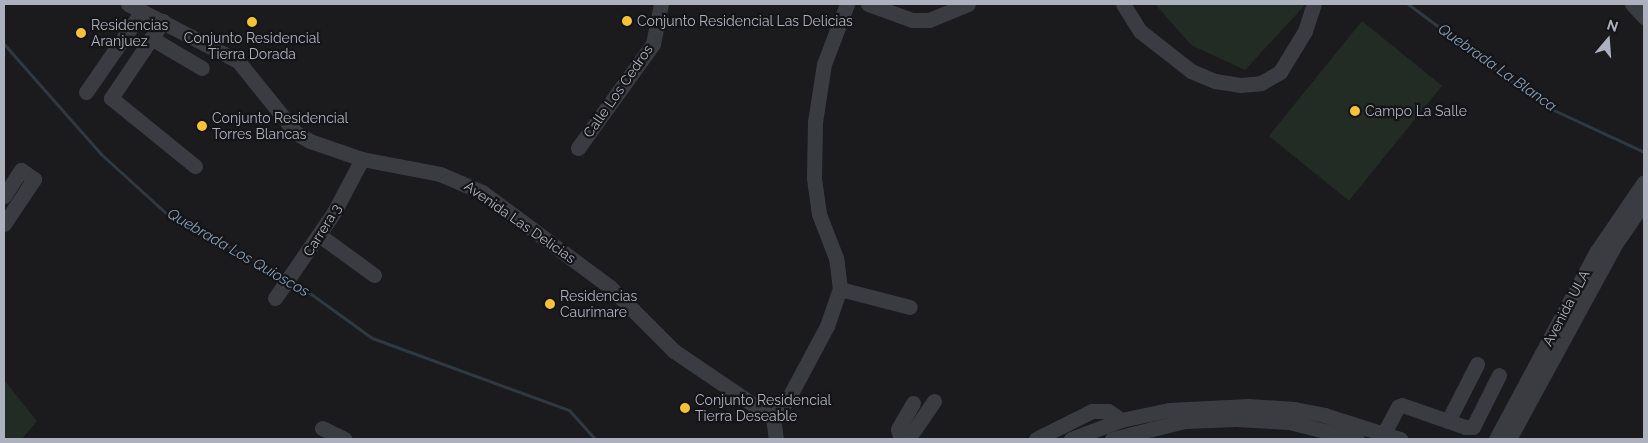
<!DOCTYPE html>
<html>
<head>
<meta charset="utf-8">
<style>
	body { margin:0 }
	#map { position:relative; width:1648px; height:443px; overflow:hidden; background:#1b1a1d; font-family:Raleway,sans-serif }
	div>[style] { position:absolute }
	[style*='--x'] { left:calc(var(--x)*1px); top:calc(var(--y)*1px); width:calc(var(--w)*1px); rotate:calc(var(--a)*1deg) }
	.green>* { inset:0; background:#222b24; transform-origin:0 0 }
	.stream>* { height:3px; margin:-1.5px; padding:0 1.5px; transform-origin:1.5px; border-radius:1.5px; background:#2f3942 }
	.minor>* { height:15px; margin:-7.5px; padding:0 7.5px; transform-origin:7.5px; border-radius:7.5px; background:#3b3c42 }
	.dots>* { width:14px; height:14px; translate:-50% -50%; box-sizing:border-box; border:2px solid #151518; border-radius:50% }
	span { translate:-50% -50%; white-space:nowrap; text-align:center; line-height:1.15; -webkit-text-stroke:4.5px #151518; paint-order:stroke }
	.poi-label { font-size:14px; color:#adb1bd }
	.left { translate:0 -50%; text-align:left }
	.street-label { font-size:14px; color:#adb1bd }
	.water-label { font-size:15px; color:#849db8; font-style:italic }
	.frame { position:absolute; inset:0; border:5px solid #adb1bd; pointer-events:none }
	.north { position:absolute; left:1583px; top:15px; width:50px; height:50px; -webkit-text-stroke:4px #151518; paint-order:stroke; rotate:18deg; font-size:14px; font-weight:700; line-height:20px; text-align:center; color:#adb1bd }
	.north::after { content:''; display:block; margin:auto; width:18px; height:22px; background:#adb1bd; clip-path:polygon(50% 0,100% 100%,50% 72%,0 100%) }
</style>
</head>
<body>
<div id="map">
	<div class="green">
		<i style="clip-path:polygon(1155px 4px,1306px 4px,1245px 70px,1191px 45px)"></i>
		<i style="left:1362px;top:21px;width:103px;height:148px;rotate:39deg"></i>
		<i style="clip-path:polygon(4px 380px,37px 421px,22px 439px,4px 439px)"></i>
	</div>
	<div class="stream">
		<i style="--x:1408;--y:4;--w:171;--a:36.7"></i>
		<i style="--x:1545;--y:106;--w:109;--a:24.9"></i>
		<i style="--x:4;--y:44;--w:147;--a:48.6"></i>
		<i style="--x:101;--y:154;--w:91;--a:42.3"></i>
		<i style="--x:168;--y:215;--w:132;--a:27.5"></i>
		<i style="--x:293;--y:281;--w:97;--a:35.8"></i>
		<i style="--x:372;--y:338;--w:210;--a:20.1"></i>
		<i style="--x:569;--y:410;--w:39;--a:48"></i>
	</div>
	<div class="minor">
		<i style="--x:128;--y:4;--w:124;--a:27.4"></i>
		<i style="--x:238;--y:61;--w:92;--a:51.1"></i>
		<i style="--x:296;--y:133;--w:16;--a:30"></i>
		<i style="--x:310;--y:141;--w:55;--a:19.1"></i>
		<i style="--x:362;--y:159;--w:79;--a:10.9"></i>
		<i style="--x:440;--y:174;--w:46;--a:23.2"></i>
		<i style="--x:482;--y:192;--w:159;--a:36.6"></i>
		<i style="--x:610;--y:287;--w:91;--a:45"></i>
		<i style="--x:674;--y:351;--w:120;--a:34.1"></i>
		<i style="--x:868;--y:4;--w:47;--a:20"></i>
		<i style="--x:912;--y:20;--w:17;--a:0"></i>
		<i style="--x:929;--y:20;--w:42;--a:-22.3"></i>
		<i style="--x:1123;--y:4;--w:32;--a:58"></i>
		<i style="--x:1140;--y:31;--w:65;--a:38.1"></i>
		<i style="--x:1191;--y:71;--w:26;--a:23"></i>
		<i style="--x:1215;--y:81;--w:25;--a:9"></i>
		<i style="--x:1240;--y:85;--w:21;--a:-5"></i>
		<i style="--x:1261;--y:83;--w:22;--a:-30"></i>
		<i style="--x:1280;--y:72;--w:48;--a:-58.6"></i>
		<i style="--x:1305;--y:31;--w:28;--a:-72"></i>
		<i style="--x:1632;--y:4;--w:18;--a:47"></i>
		<i style="--x:163;--y:21;--w:93;--a:124"></i>
		<i style="--x:111;--y:98;--w:108;--a:39"></i>
		<i style="--x:151;--y:38;--w:59;--a:30.5"></i>
		<i style="--x:86;--y:92;--w:98;--a:-55.3"></i>
		<i style="--x:578;--y:148;--w:128;--a:-54.2"></i>
		<i style="--x:653;--y:44;--w:41;--a:-78.7"></i>
		<i style="--x:4;--y:196;--w:31;--a:-57"></i>
		<i style="--x:21;--y:170;--w:16;--a:35"></i>
		<i style="--x:34;--y:179;--w:54;--a:123.7"></i>
		<i style="--x:319;--y:235;--w:68;--a:36"></i>
		<i style="--x:840;--y:289;--w:72;--a:14.4"></i>
		<i style="--x:275;--y:298;--w:104;--a:-55.5"></i>
		<i style="--x:334;--y:212;--w:60;--a:-62.2"></i>
		<i style="--x:773;--y:418;--w:24;--a:-52"></i>
		<i style="--x:788;--y:399;--w:83;--a:-61.9"></i>
		<i style="--x:827;--y:326;--w:39;--a:-71"></i>
		<i style="--x:840;--y:289;--w:31;--a:-97"></i>
		<i style="--x:836;--y:258;--w:47;--a:-111.1"></i>
		<i style="--x:819;--y:214;--w:36;--a:-98"></i>
		<i style="--x:814;--y:178;--w:56;--a:-89"></i>
		<i style="--x:815;--y:122;--w:59;--a:-81.2"></i>
		<i style="--x:824;--y:64;--w:64;--a:-69"></i>
		<i style="--x:773;--y:418;--w:21;--a:82"></i>
		<i style="--x:1448;--y:421;--w:64;--a:-63"></i>
		<i style="--x:322;--y:428;--w:25;--a:26"></i>
		<i style="--x:1384;--y:433;--w:30;--a:-62"></i>
		<i style="--x:1398;--y:407;--w:4;--a:-27"></i>
		<i style="--x:1402;--y:405;--w:67;--a:19.2"></i>
		<i style="--x:1465;--y:427;--w:8;--a:0"></i>
		<i style="--x:1473;--y:427;--w:58;--a:-63.4"></i>
		<i style="--x:901;--y:439;--w:10;--a:-107"></i>
		<i style="--x:898;--y:429;--w:30;--a:-60"></i>
		<i style="--x:908;--y:439;--w:46;--a:-55.6"></i>
		<i style="--x:1036;--y:439;--w:63;--a:-26.6"></i>
		<i style="--x:1092;--y:411;--w:16;--a:0"></i>
		<i style="--x:1108;--y:411;--w:16;--a:35"></i>
		<i style="--x:1071;--y:439;--w:53;--a:-20.8"></i>
		<i style="--x:1121;--y:420;--w:49;--a:-11.8"></i>
		<i style="--x:1169;--y:410;--w:79;--a:-2.9"></i>
		<i style="--x:1248;--y:406;--w:46;--a:3.7"></i>
		<i style="--x:1294;--y:409;--w:31;--a:11"></i>
		<i style="--x:1324;--y:415;--w:80;--a:17.5"></i>
		<i style="--x:1112;--y:439;--w:75;--a:-13.9"></i>
		<i style="--x:1185;--y:421;--w:51;--a:-2.2"></i>
		<i style="--x:1236;--y:419;--w:53;--a:3.2"></i>
		<i style="--x:1289;--y:422;--w:70;--a:14"></i>
		<i style="--x:1496;--y:439;--w:213;--a:-61.8"></i>
		<i style="--x:1597;--y:251;--w:83;--a:-55.7"></i>
		<i style="--x:1509;--y:439;--w:223;--a:-61.4"></i>
		<i style="--x:1616;--y:243;--w:50;--a:-55.7"></i>
	</div>
	<div class="dots">
		<i style="left:627px;top:21px;background:#f7c138"></i>
		<i style="left:252px;top:22px;background:#f7c138"></i>
		<i style="left:81px;top:33px;background:#f7c138"></i>
		<i style="left:1355px;top:111px;background:#f7c138"></i>
		<i style="left:202px;top:126px;background:#f7c138"></i>
		<i style="left:550px;top:304px;background:#f7c138"></i>
		<i style="left:685px;top:408px;background:#f7c138"></i>
	</div>
	<div class="poi-label">
		<span class="left" style="left:637px;top:21px">Conjunto Residencial Las Delicias</span>
		<span class="left" style="left:91px;top:33px">Residencias<br>Aranjuez</span>
		<span style="left:252px;top:46px">Conjunto Residencial<br>Tierra Dorada</span>
		<span class="left" style="left:1365px;top:111px">Campo La Salle</span>
		<span class="left" style="left:212px;top:126px">Conjunto Residencial<br>Torres Blancas</span>
		<span class="left" style="left:560px;top:304px">Residencias<br>Caurimare</span>
		<span class="left" style="left:695px;top:408px">Conjunto Residencial<br>Tierra Deseable</span>
	</div>
	<div class="street-label">
		<span style="left:618px;top:91px;rotate:-55deg">Calle Los Cedros</span>
		<span style="left:520px;top:222px;rotate:35deg">Avenida Las Delicias</span>
		<span style="left:322px;top:230px;rotate:-58deg">Carrera 3</span>
		<span style="left:1566px;top:308px;rotate:-62deg">Avenida ULA</span>
	</div>
	<div class="water-label">
		<span style="left:1497px;top:68px;rotate:35deg">Quebrada La Blanca</span>
		<span style="left:238px;top:253px;rotate:30deg">Quebrada Los Quioscos</span>
	</div>
	<div class="frame"></div>
	<div class="north">N</div>
</div>
</body>
</html>
